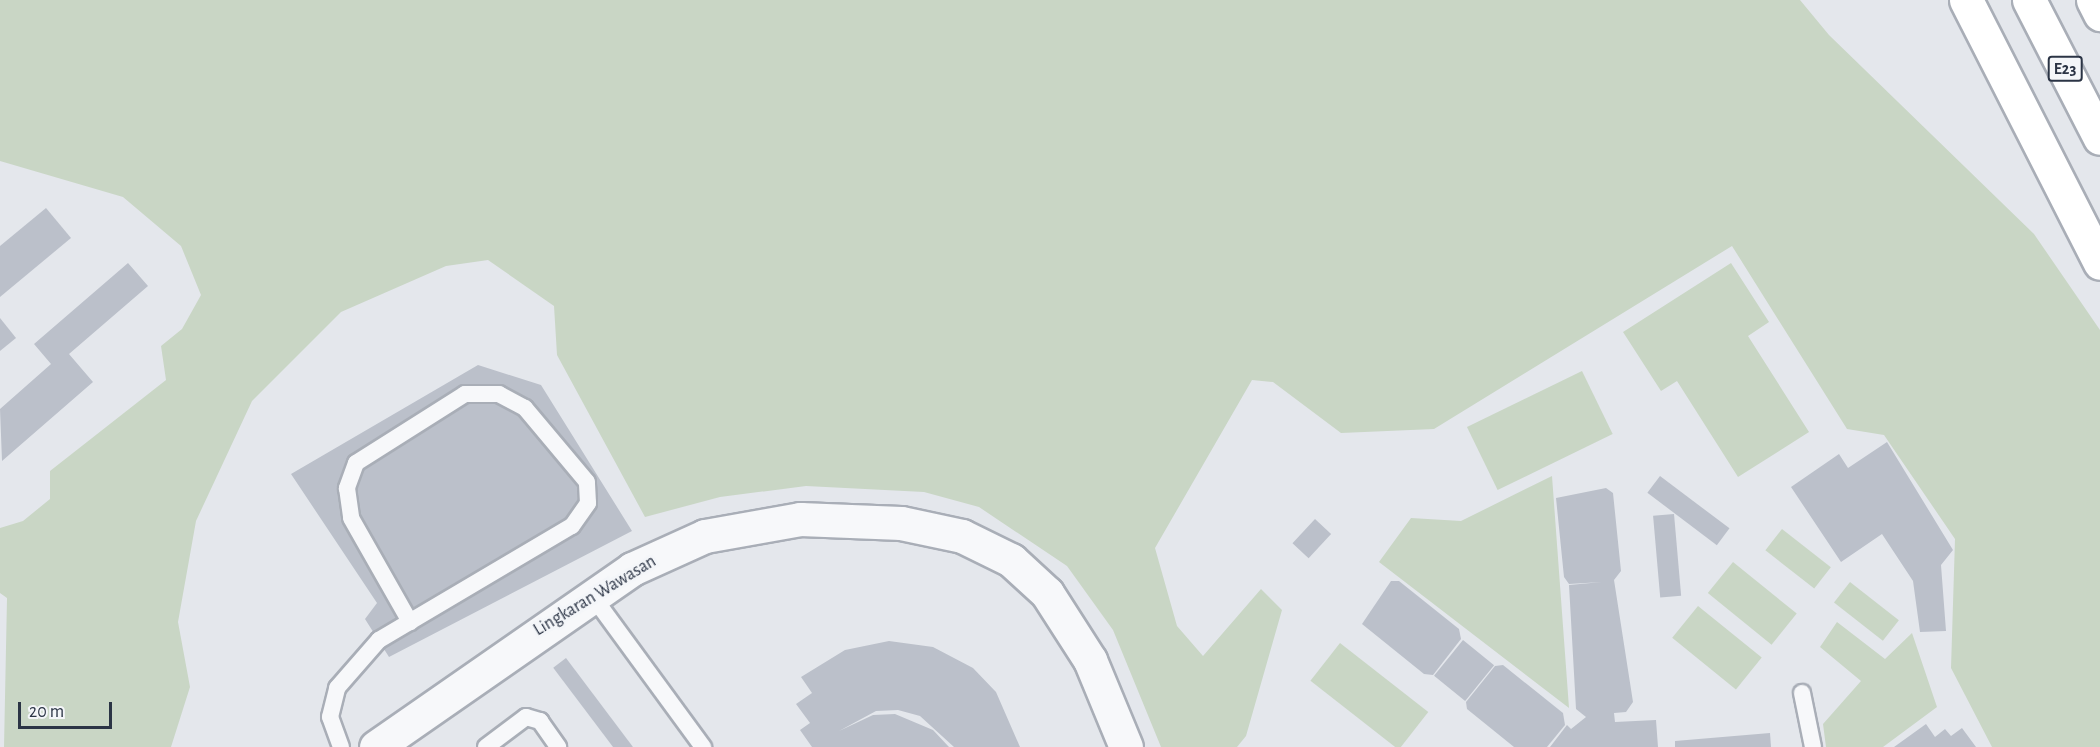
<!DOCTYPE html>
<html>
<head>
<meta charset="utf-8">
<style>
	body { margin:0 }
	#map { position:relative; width:2100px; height:747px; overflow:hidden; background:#e4e7ec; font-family:"Alegreya Sans",sans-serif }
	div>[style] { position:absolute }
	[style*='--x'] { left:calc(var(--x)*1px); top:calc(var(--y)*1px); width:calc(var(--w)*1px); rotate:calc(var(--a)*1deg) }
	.green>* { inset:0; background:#c9d6c5; transform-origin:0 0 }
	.building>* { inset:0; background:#bbc0ca; transform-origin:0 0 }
	.roads { filter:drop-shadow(2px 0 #a9aeb7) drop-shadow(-2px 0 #a9aeb7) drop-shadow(0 2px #a9aeb7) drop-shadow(0 -2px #a9aeb7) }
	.service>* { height:16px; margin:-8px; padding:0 8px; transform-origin:8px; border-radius:8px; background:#f7f8fa }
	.tertiary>* { height:33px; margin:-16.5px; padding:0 16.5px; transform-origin:16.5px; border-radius:16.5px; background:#f7f8fa }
	.primary>* { height:33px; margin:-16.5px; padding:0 16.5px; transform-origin:16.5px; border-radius:16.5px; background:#fff }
	.motorway>* { height:33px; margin:-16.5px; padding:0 16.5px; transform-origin:16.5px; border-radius:16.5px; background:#fff }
	span { translate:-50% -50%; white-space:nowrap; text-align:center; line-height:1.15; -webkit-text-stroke:6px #f4f6f9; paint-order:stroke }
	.shield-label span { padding:2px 4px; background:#f4f6f9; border:2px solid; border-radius:4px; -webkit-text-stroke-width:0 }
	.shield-label { font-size:16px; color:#2b3445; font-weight:700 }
	.street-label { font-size:18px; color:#2b3445 }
	.scale { position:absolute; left:18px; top:702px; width:94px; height:27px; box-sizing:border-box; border:3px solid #2b3445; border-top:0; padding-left:8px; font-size:18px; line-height:21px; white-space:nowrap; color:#2b3445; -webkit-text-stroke:4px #f4f6f9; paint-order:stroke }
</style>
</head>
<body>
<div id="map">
	<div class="green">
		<i style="clip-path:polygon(0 0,1800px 0,1829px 35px,2034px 234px,2100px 330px,2100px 747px,1992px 747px,1951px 668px,1955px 539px,1884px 435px,1847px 429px,1732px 246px,1434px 429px,1341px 433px,1273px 382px,1252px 380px,1155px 548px,1177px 626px,1203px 656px,1261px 589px,1282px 610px,1246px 736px,1237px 747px,1161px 747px,1113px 630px,1067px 566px,979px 507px,924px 492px,806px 486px,720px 497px,645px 517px,557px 355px,554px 306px,488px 260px,446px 266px,341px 312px,252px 401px,196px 521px,178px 622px,190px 687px,171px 747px,4px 747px,7px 598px,0 593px,0 528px,23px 521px,50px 499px,50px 471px,166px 380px,161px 346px,182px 329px,201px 295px,181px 246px,123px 197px,0 161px)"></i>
		<i style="clip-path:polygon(1731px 263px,1769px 322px,1748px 336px,1809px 432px,1738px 477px,1677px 381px,1661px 391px,1623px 332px)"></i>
		<i style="left:1582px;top:371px;width:70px;height:128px;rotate:64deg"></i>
		<i style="clip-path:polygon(1552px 476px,1569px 708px,1379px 562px,1411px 518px,1461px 521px)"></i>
		<i style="left:1782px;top:529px;width:62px;height:27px;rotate:38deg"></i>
		<i style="left:1733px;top:562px;width:82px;height:40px;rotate:39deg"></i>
		<i style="left:1850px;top:582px;width:62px;height:26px;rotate:38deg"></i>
		<i style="left:1698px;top:606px;width:82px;height:41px;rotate:39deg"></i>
		<i style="clip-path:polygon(1837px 622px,1885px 659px,1912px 633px,1937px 707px,1883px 747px,1826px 747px,1823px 724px,1861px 681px,1820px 647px)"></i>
		<i style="left:1340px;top:643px;width:112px;height:48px;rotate:38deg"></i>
	</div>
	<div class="building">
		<i style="clip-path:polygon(46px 208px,71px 238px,0 297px,0 246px)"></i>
		<i style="clip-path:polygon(128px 263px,148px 286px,69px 354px,93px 382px,2px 461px,0 409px,51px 364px,34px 344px)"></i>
		<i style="clip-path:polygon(0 318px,16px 338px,0 351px)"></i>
		<i style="clip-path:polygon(478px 365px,541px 385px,632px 531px,389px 657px,365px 619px,377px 603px,291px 474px)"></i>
		<i style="clip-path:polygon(1887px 442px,1953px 550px,1941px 565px,1946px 631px,1920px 632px,1913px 581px,1882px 534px,1841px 562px,1791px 487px,1839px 454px,1848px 468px)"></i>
		<i style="left:1660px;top:476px;width:87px;height:21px;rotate:37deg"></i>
		<i style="clip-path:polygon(1606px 488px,1613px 493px,1621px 571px,1614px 580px,1633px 702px,1626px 712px,1614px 713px,1615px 722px,1656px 720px,1658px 747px,1550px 747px,1567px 725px,1571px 729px,1586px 717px,1576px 709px,1569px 585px,1602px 582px,1569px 584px,1564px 577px,1556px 498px)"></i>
		<i style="left:1674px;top:514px;width:82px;height:21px;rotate:85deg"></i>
		<i style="left:1315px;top:519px;width:22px;height:33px;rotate:43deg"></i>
		<i style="clip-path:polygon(1391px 581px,1399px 581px,1459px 629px,1461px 639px,1433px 675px,1424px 674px,1362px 624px)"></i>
		<i style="left:1463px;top:640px;width:40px;height:46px;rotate:39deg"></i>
		<i style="clip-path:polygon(889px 641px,933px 647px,973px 668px,996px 692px,1020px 747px,954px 747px,920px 716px,898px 710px,876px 711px,839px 731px,873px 715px,895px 714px,933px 730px,949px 747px,812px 747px,800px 730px,810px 723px,796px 704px,812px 693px,801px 677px,845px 650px)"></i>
		<i style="left:566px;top:658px;width:111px;height:16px;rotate:53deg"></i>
		<i style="clip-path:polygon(1503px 665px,1563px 713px,1565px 725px,1547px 747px,1514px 747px,1467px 709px,1466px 702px,1495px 666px)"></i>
		<i style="clip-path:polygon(1926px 724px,1935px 737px,1945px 729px,1951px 736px,1962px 728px,1976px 747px,1894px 747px)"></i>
		<i style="clip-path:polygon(1770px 733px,1771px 747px,1675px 747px,1675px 741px)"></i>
	</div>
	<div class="roads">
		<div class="service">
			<i style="--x:591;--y:594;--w:190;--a:53.8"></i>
			<i style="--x:1802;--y:693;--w:55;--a:78.5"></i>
			<i style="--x:341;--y:747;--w:32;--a:-110"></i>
			<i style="--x:330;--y:717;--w:30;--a:-76"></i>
			<i style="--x:337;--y:688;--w:64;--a:-48.8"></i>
			<i style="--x:379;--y:640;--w:224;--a:-30.6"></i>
			<i style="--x:572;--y:526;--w:28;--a:-55"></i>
			<i style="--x:588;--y:503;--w:21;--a:-93"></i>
			<i style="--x:587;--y:482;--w:97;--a:-130"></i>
			<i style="--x:525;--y:408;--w:30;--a:-152"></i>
			<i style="--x:499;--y:394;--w:34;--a:180"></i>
			<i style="--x:465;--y:394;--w:129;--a:147.7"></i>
			<i style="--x:356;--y:463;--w:27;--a:110"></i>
			<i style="--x:347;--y:488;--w:30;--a:82"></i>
			<i style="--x:351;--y:518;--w:120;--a:60.4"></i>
			<i style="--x:486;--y:747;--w:50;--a:-36.9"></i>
			<i style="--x:526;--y:717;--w:15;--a:16"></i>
			<i style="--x:540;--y:721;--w:32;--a:55"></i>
		</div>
		<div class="tertiary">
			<i style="--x:376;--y:747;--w:312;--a:-34.8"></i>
			<i style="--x:632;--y:569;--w:80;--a:-24.3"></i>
			<i style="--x:705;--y:536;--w:97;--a:-10.1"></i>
			<i style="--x:800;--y:519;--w:101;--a:2.3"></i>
			<i style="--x:901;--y:523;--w:62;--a:12"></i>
			<i style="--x:962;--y:536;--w:55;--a:26.1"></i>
			<i style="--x:1011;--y:560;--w:49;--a:42.5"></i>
			<i style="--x:1047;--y:593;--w:80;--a:57.3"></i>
			<i style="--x:1090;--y:660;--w:94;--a:67.5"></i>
		</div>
		<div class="primary">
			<i style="--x:1966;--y:0;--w:295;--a:63"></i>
		</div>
		<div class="motorway">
			<i style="--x:2029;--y:0;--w:155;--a:62.8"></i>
			<i style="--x:2093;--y:0;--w:16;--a:63"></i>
		</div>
	</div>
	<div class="shield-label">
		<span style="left:2065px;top:69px">E23</span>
	</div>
	<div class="street-label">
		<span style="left:595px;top:596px;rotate:-31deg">Lingkaran Wawasan</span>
	</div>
	<div class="scale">20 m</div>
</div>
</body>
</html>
